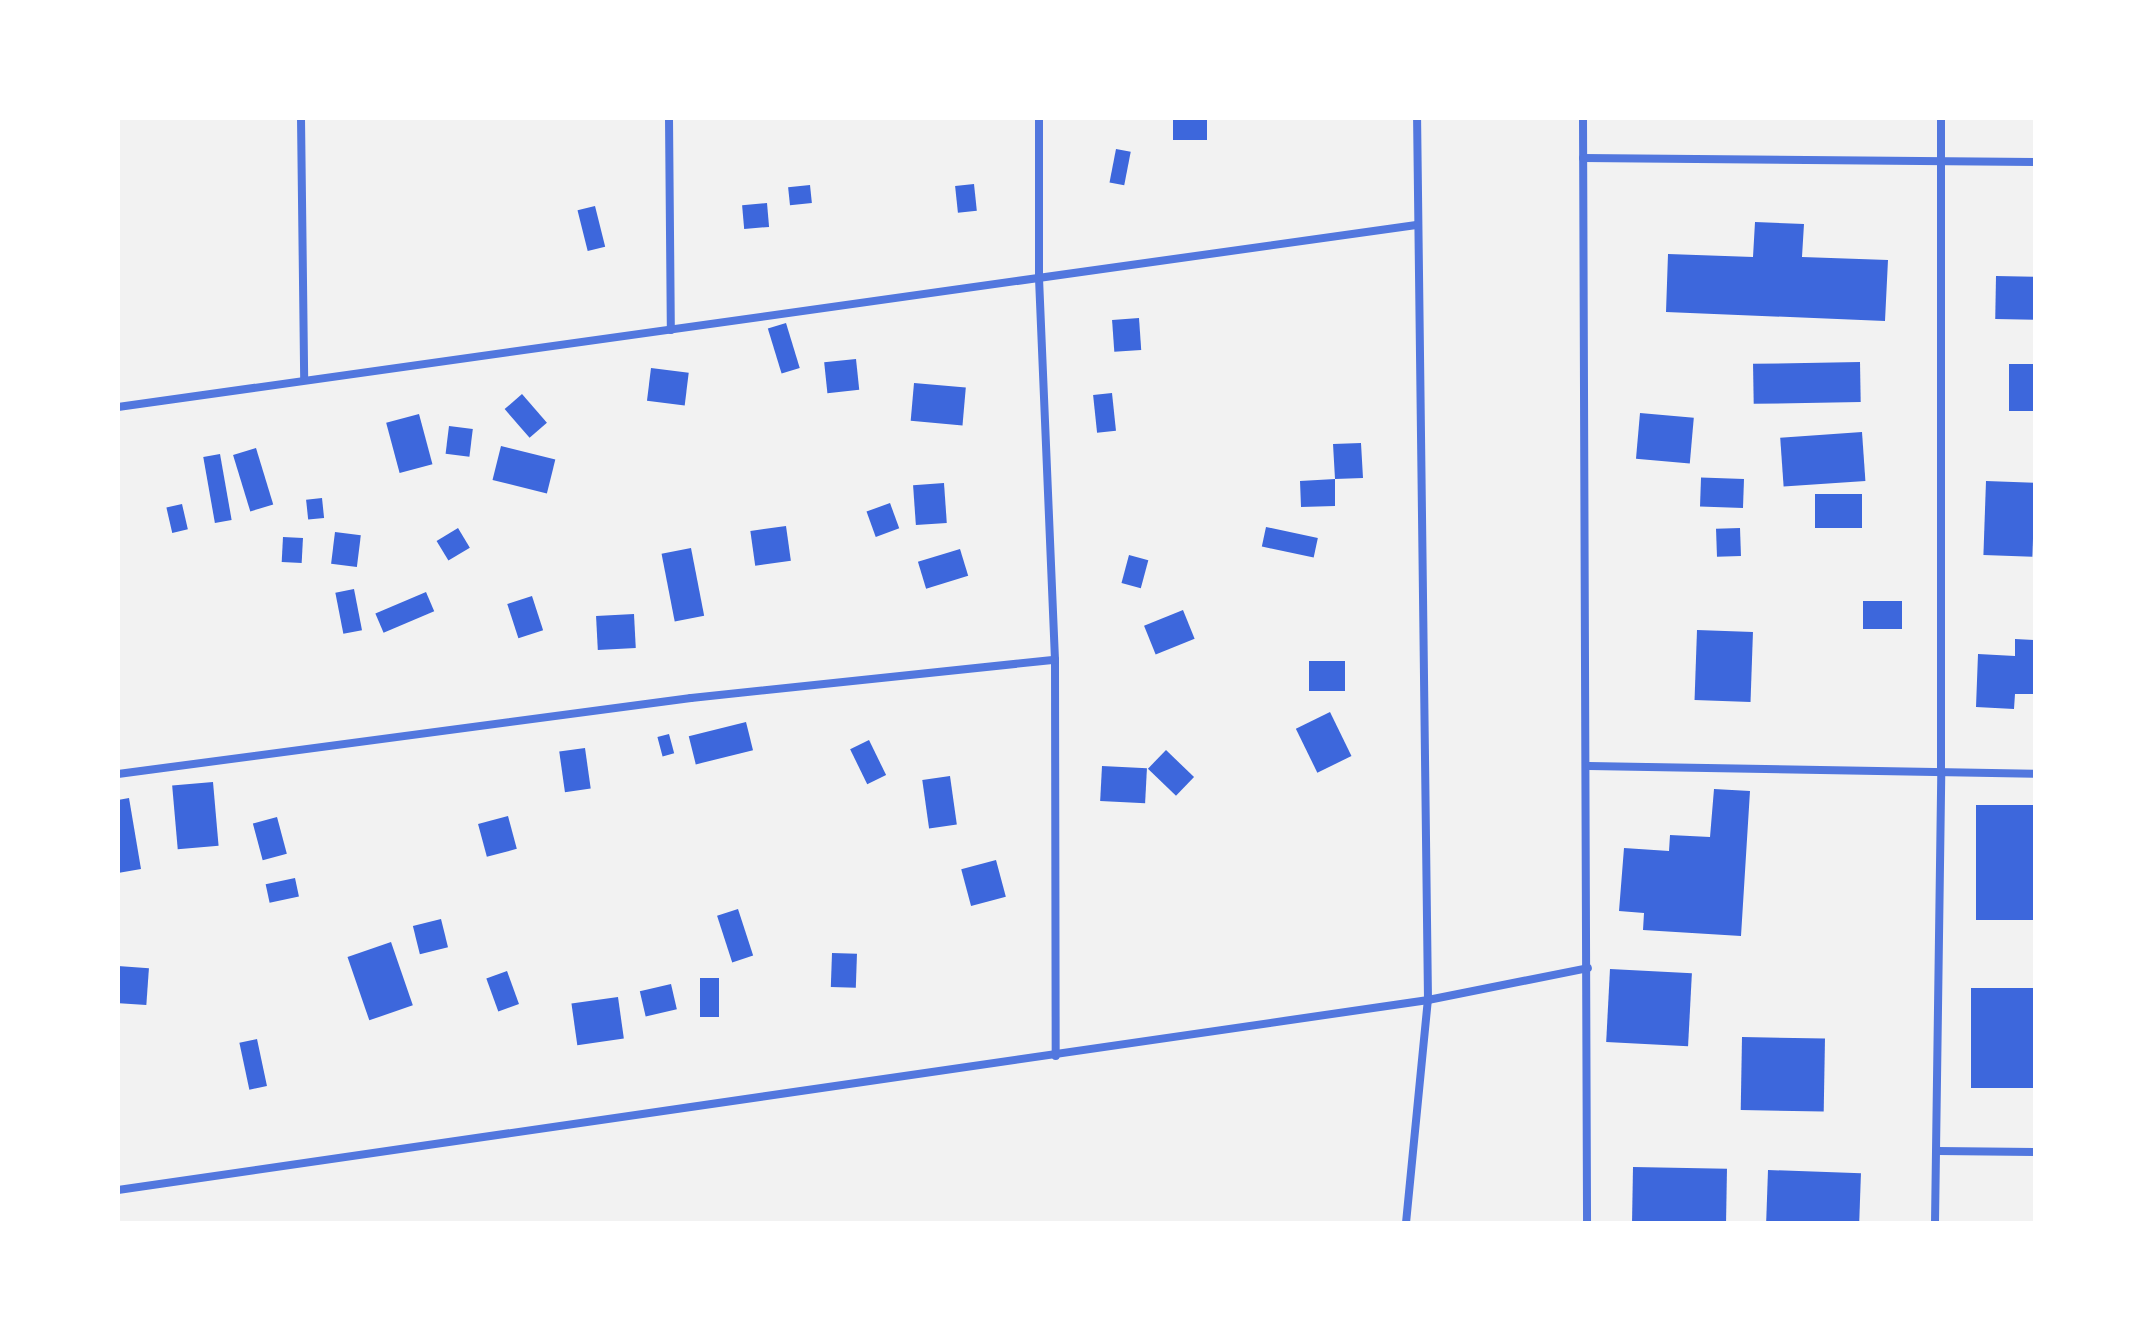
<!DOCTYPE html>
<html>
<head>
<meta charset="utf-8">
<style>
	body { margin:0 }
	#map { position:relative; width:2153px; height:1341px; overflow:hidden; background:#f2f2f2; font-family:"Fira Sans Condensed",sans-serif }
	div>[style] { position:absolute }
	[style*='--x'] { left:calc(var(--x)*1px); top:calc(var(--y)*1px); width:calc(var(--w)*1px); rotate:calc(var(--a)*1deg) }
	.building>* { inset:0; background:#3d67dc; transform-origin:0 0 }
	.minor>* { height:8px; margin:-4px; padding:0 4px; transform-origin:4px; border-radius:4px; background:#5277de }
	span { translate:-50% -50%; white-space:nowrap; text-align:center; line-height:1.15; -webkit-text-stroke:8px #fff; paint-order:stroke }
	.frame { position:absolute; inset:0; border:120px solid #fff; pointer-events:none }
</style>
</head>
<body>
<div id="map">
	<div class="building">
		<i style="left:1173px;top:118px;width:34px;height:22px"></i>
		<i style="left:1116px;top:149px;width:15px;height:34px;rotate:11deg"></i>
		<i style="left:974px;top:184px;width:27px;height:19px;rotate:84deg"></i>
		<i style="left:810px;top:185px;width:18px;height:22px;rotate:84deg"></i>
		<i style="left:767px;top:203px;width:24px;height:25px;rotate:85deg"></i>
		<i style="left:595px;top:206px;width:42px;height:18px;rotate:76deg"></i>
		<i style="clip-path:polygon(1755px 222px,1804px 224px,1802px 257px,1888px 260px,1885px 321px,1666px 312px,1668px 254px,1753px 257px)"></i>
		<i style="left:1996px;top:276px;width:39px;height:43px;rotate:1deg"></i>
		<i style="left:1139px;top:318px;width:32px;height:27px;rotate:86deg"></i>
		<i style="left:786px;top:323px;width:47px;height:19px;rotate:73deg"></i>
		<i style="left:856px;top:359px;width:31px;height:32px;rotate:84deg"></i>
		<i style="left:1860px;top:362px;width:40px;height:107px;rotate:89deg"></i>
		<i style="left:2035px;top:364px;width:47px;height:26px;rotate:90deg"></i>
		<i style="left:651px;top:368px;width:38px;height:33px;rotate:7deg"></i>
		<i style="left:914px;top:383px;width:52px;height:38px;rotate:5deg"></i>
		<i style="left:1112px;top:393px;width:38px;height:19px;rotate:84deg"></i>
		<i style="left:522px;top:394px;width:38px;height:23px;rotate:49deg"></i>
		<i style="left:1640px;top:413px;width:54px;height:46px;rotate:5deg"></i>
		<i style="left:419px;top:414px;width:52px;height:34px;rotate:75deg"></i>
		<i style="left:449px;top:426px;width:24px;height:28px;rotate:7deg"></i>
		<i style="left:1862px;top:432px;width:49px;height:82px;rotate:86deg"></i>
		<i style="clip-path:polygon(1361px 443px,1363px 478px,1335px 479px,1335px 506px,1301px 507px,1300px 481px,1335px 479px,1333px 444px)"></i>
		<i style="left:501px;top:446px;width:56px;height:35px;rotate:14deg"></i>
		<i style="left:256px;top:448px;width:59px;height:24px;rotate:73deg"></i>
		<i style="left:220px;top:454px;width:67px;height:17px;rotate:80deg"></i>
		<i style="left:1744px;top:479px;width:29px;height:43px;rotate:92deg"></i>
		<i style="left:1986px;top:481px;width:49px;height:74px;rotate:2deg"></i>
		<i style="left:944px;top:483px;width:40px;height:31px;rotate:86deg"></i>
		<i style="left:1862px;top:494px;width:34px;height:47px;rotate:90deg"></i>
		<i style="left:322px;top:498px;width:20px;height:16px;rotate:84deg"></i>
		<i style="left:890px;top:503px;width:27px;height:25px;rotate:70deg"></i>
		<i style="left:182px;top:504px;width:26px;height:16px;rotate:77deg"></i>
		<i style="left:786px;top:526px;width:35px;height:36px;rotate:82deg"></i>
		<i style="left:1266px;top:527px;width:53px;height:20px;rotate:12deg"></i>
		<i style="left:458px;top:528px;width:23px;height:25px;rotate:59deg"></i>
		<i style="left:1740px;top:528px;width:28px;height:24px;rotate:88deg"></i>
		<i style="left:335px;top:532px;width:26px;height:32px;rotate:7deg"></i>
		<i style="left:283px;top:537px;width:20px;height:25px;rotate:3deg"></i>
		<i style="left:691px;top:548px;width:69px;height:30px;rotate:79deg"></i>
		<i style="left:960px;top:549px;width:28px;height:44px;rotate:73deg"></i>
		<i style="left:1129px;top:555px;width:20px;height:29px;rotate:15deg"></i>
		<i style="left:354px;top:589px;width:42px;height:19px;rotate:79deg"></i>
		<i style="left:426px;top:592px;width:21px;height:55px;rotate:67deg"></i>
		<i style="left:532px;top:596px;width:36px;height:26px;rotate:72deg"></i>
		<i style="left:1863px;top:601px;width:39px;height:28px"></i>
		<i style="left:1183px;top:610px;width:31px;height:42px;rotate:68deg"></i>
		<i style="left:634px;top:614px;width:34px;height:38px;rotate:87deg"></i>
		<i style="left:1697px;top:630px;width:56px;height:70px;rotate:2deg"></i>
		<i style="clip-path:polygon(2015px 639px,2035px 640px,2035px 694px,2015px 694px,2014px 709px,1976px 707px,1978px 654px,2015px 656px)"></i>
		<i style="left:1309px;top:661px;width:36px;height:30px"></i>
		<i style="left:1330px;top:712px;width:49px;height:38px;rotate:64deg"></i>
		<i style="left:746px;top:722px;width:29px;height:59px;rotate:76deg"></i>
		<i style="left:669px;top:734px;width:20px;height:12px;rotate:75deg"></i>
		<i style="left:869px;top:740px;width:39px;height:21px;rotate:64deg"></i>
		<i style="left:585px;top:748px;width:41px;height:26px;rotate:82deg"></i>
		<i style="left:1166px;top:750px;width:39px;height:26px;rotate:44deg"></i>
		<i style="left:1102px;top:766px;width:45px;height:35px;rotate:3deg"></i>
		<i style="left:950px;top:776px;width:49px;height:28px;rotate:82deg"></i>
		<i style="left:213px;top:782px;width:64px;height:41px;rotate:85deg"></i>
		<i style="clip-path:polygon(1714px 789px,1750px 791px,1741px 936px,1643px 930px,1644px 913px,1619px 911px,1624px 848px,1669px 851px,1670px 835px,1710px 837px)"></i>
		<i style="clip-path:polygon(129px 798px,141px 869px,118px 873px,118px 800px)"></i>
		<i style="left:2035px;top:805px;width:115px;height:59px;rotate:90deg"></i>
		<i style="left:508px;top:816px;width:34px;height:31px;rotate:75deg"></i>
		<i style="left:277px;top:817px;width:38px;height:25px;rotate:75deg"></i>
		<i style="left:996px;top:860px;width:38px;height:36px;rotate:75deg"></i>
		<i style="left:295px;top:878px;width:19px;height:30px;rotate:78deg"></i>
		<i style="left:738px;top:909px;width:49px;height:22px;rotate:72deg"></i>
		<i style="left:441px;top:919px;width:29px;height:29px;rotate:76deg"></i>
		<i style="left:391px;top:942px;width:67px;height:46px;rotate:71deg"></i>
		<i style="left:832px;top:953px;width:25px;height:34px;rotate:2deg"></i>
		<i style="left:118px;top:966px;width:31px;height:37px;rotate:4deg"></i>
		<i style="left:1610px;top:969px;width:82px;height:73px;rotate:3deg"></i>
		<i style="left:507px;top:971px;width:35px;height:22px;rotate:70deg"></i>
		<i style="left:719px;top:978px;width:39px;height:19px;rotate:90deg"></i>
		<i style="left:671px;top:984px;width:26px;height:32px;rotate:77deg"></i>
		<i style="left:1971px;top:988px;width:64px;height:100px"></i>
		<i style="left:618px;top:997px;width:42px;height:47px;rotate:82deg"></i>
		<i style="left:1742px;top:1037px;width:83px;height:73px;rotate:1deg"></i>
		<i style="left:257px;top:1039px;width:48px;height:18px;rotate:78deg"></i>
		<i style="left:1633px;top:1167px;width:94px;height:56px;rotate:1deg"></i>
		<i style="left:1768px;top:1170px;width:93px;height:53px;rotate:2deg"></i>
	</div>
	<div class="minor">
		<i style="--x:301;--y:118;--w:262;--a:89.3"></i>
		<i style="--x:669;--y:118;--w:212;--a:89.5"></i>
		<i style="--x:1039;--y:118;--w:160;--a:90"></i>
		<i style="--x:1039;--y:278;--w:382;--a:87.6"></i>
		<i style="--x:1055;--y:660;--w:396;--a:89.9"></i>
		<i style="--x:1583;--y:118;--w:1105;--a:89.79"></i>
		<i style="--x:1583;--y:158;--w:452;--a:0.5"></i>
		<i style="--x:118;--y:407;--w:1311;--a:-7.98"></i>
		<i style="--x:1589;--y:766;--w:446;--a:1"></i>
		<i style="--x:118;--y:774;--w:578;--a:-7.56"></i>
		<i style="--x:691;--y:698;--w:366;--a:-6"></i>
		<i style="--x:1938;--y:1151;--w:97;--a:0.6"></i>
		<i style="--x:118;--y:1190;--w:1324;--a:-8.25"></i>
		<i style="--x:1428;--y:1000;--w:882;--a:-90.71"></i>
		<i style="--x:1406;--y:1223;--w:224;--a:-84.4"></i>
		<i style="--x:1428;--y:1000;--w:163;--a:-11.3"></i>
		<i style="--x:1935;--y:1223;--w:450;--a:-89.2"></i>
		<i style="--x:1941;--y:773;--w:655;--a:-90"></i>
	</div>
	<div class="frame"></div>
</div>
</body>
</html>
